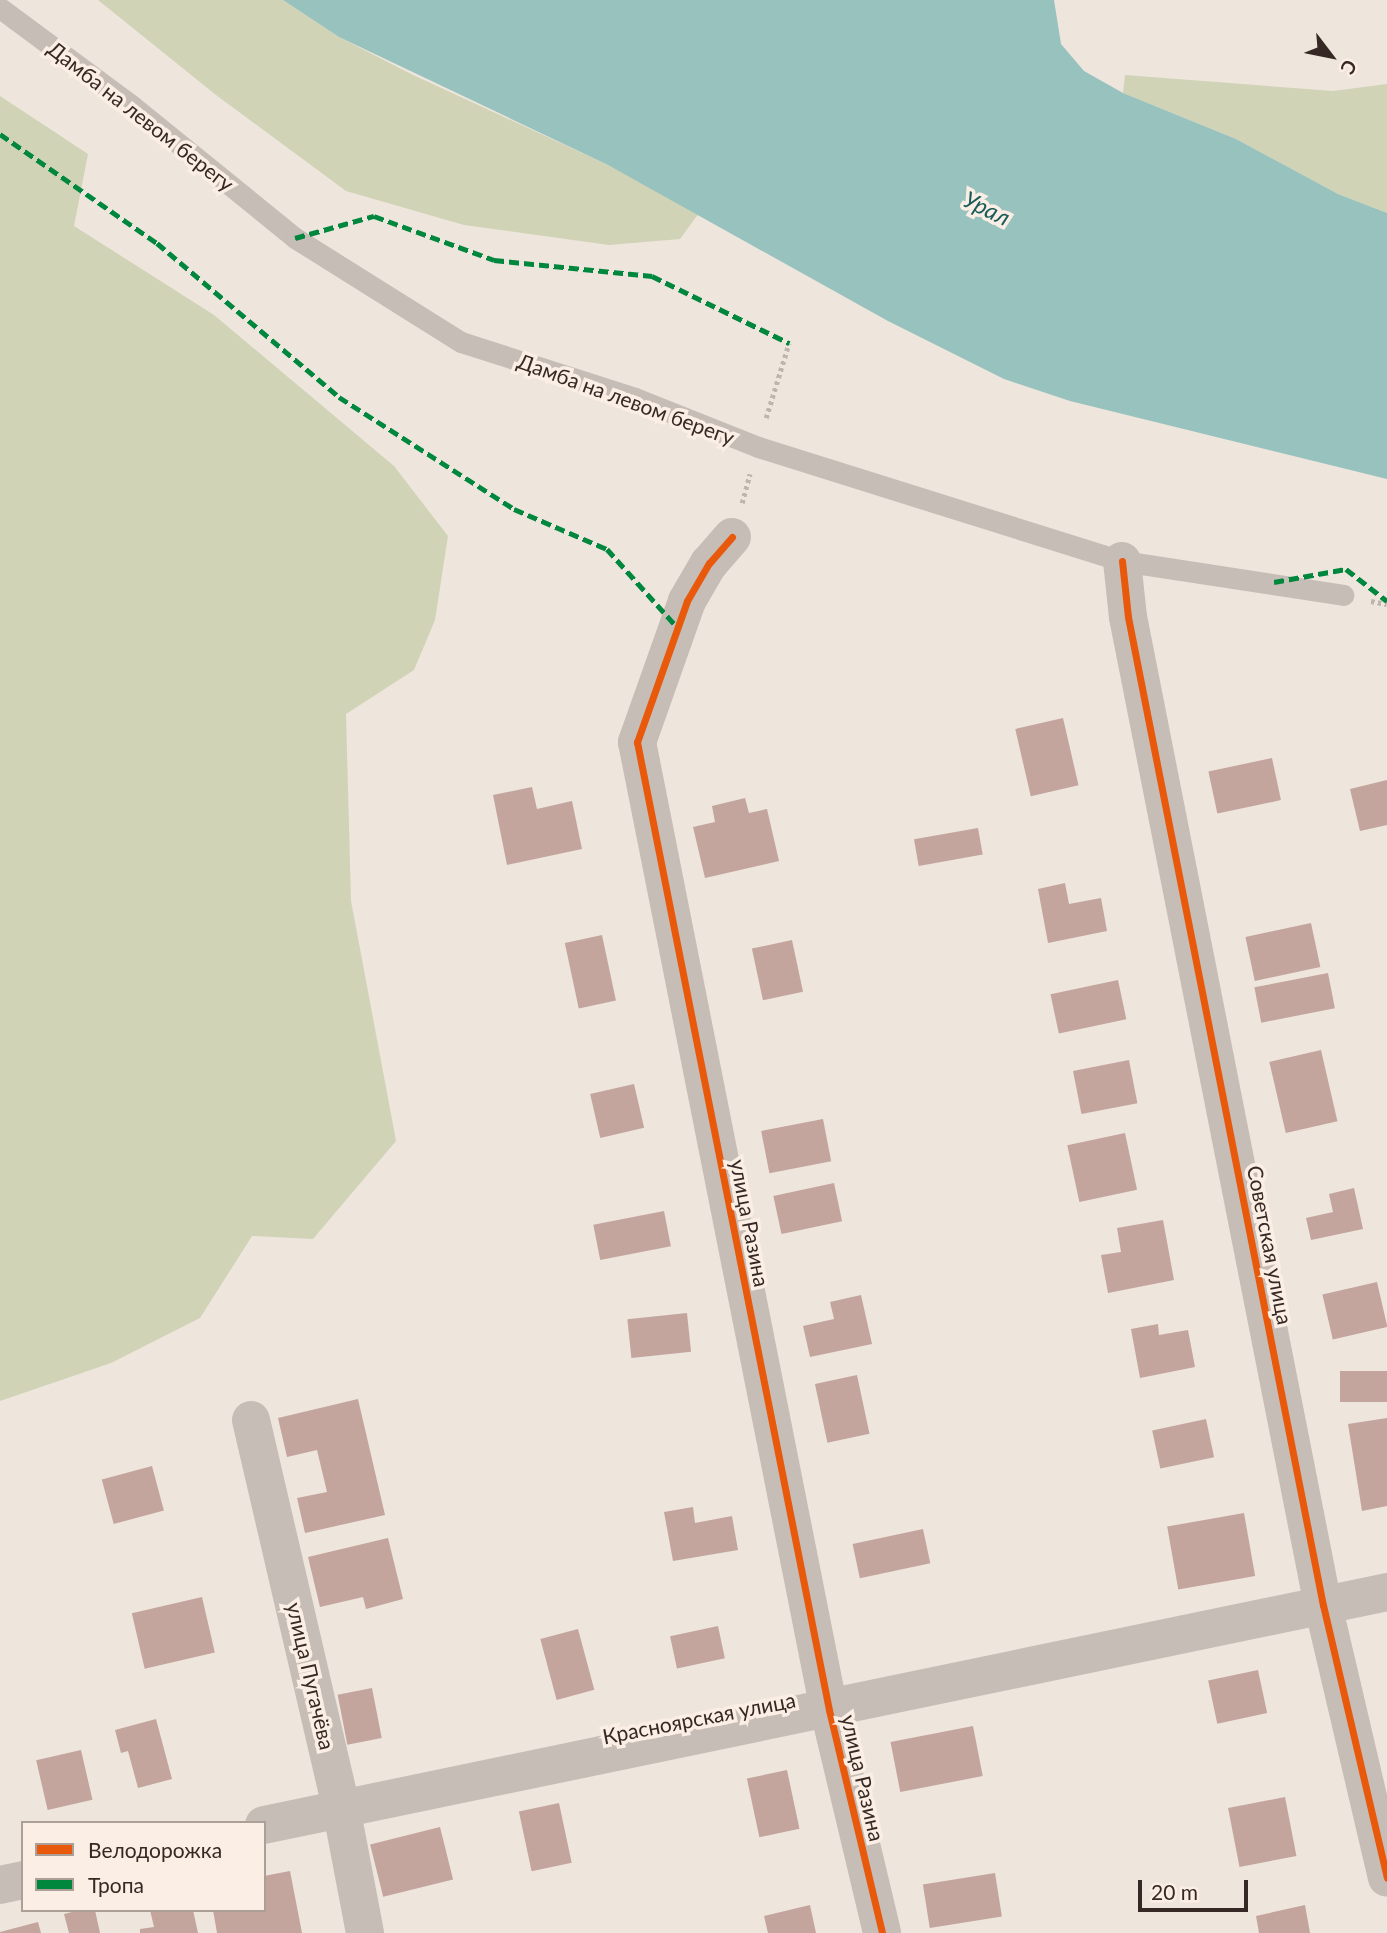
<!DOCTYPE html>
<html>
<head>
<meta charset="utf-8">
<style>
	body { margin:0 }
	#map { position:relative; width:1387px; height:1933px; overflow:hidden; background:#eee5dd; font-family:Lato,sans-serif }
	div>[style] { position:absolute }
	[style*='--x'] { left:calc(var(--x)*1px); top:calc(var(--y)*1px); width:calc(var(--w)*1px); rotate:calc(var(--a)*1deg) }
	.green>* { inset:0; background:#d0d3b6 }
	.water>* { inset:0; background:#98c2be }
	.building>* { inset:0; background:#c3a59d; transform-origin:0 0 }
	.path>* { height:4.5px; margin-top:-2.25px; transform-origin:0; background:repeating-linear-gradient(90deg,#bfb5af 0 3.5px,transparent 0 7px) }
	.lane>* { height:21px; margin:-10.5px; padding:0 10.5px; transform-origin:10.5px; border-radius:10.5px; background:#c6bdb7 }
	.street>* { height:38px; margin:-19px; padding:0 19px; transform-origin:19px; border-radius:19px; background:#c6bdb7 }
	.quiet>* { height:5px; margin-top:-2.5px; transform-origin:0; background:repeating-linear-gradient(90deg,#00873e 0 10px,transparent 0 15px) }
	.cycleway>* { height:7px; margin:-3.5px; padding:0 3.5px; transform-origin:3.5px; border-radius:3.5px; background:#e8590c }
	span { translate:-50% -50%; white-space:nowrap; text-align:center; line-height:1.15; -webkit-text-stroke:7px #fbeee4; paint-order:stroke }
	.street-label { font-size:21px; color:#362925 }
	.water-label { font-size:23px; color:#175c5b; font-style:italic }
	.legend { position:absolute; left:21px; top:1821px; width:245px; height:91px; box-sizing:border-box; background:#fbeee4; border:2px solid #ac9f98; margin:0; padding:9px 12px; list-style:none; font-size:21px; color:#362925 }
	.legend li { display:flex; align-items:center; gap:14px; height:35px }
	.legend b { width:35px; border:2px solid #ac9f98 }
	.north { position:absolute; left:1296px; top:21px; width:70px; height:70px; -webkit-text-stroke:5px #fbeee4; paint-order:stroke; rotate:122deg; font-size:19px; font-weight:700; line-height:28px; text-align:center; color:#362925 }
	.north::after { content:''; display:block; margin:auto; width:24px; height:32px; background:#362925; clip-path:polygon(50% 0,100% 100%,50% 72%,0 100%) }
	.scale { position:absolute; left:1138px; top:1880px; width:110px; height:32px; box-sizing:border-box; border:4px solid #362925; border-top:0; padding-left:9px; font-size:21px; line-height:24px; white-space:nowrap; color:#362925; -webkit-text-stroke:5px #fbeee4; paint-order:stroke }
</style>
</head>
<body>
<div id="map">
	<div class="green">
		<i style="clip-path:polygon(98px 0,283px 0,339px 37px,411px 74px,608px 165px,699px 213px,680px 239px,609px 245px,464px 225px,346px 191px,216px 95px)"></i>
		<i style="clip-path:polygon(1125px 75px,1333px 91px,1387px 84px,1387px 213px,1338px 194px,1236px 139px,1123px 93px)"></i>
		<i style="clip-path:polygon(0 96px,88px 154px,74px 226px,214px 315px,394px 466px,448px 536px,435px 620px,414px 670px,346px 714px,351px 901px,396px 1141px,313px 1239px,252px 1236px,200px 1318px,111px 1363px,0 1401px)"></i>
	</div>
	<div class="water">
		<i style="clip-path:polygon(283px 0,1054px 0,1061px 44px,1084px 71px,1123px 93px,1236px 139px,1338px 194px,1387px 213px,1387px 479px,1070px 401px,1004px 379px,888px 321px,608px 165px,339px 37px)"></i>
	</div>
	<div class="building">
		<i style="left:1063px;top:718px;width:69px;height:49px;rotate:77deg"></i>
		<i style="left:1272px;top:758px;width:43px;height:65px;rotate:78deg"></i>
		<i style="clip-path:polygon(1387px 780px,1387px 825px,1360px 831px,1350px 789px)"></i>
		<i style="clip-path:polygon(532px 787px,537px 809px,572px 801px,582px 849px,507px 865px,493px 795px)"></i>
		<i style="clip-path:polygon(745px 798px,749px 813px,767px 809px,779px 861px,705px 878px,693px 827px,715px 822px,712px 806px)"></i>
		<i style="left:978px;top:828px;width:27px;height:65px;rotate:80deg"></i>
		<i style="clip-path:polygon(1065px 883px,1069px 904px,1101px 898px,1107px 931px,1048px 943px,1038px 889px)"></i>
		<i style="left:1311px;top:923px;width:45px;height:67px;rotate:78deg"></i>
		<i style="left:602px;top:935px;width:67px;height:38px;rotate:78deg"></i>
		<i style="left:792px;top:940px;width:53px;height:41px;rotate:78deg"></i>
		<i style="left:1328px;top:973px;width:36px;height:75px;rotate:79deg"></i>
		<i style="left:1118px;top:980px;width:40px;height:69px;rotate:78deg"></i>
		<i style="left:1321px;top:1050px;width:73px;height:53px;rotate:77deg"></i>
		<i style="left:1129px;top:1060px;width:44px;height:57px;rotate:79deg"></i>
		<i style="left:634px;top:1084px;width:45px;height:45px;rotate:77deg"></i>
		<i style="left:823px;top:1119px;width:43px;height:63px;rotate:79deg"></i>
		<i style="left:1125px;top:1133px;width:58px;height:59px;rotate:78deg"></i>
		<i style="left:834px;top:1183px;width:39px;height:62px;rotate:78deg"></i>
		<i style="clip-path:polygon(1354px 1188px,1363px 1229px,1311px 1240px,1306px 1218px,1333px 1212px,1329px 1194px)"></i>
		<i style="left:664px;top:1211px;width:36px;height:72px;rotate:79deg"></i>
		<i style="clip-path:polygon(1163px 1220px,1174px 1280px,1108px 1293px,1101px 1255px,1121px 1252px,1117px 1228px)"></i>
		<i style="left:1377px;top:1282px;width:46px;height:56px;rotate:77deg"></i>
		<i style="clip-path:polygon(861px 1295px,872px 1344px,810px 1357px,803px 1326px,834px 1319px,830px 1302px)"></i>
		<i style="left:687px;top:1313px;width:39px;height:60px;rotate:84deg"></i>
		<i style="clip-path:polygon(1158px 1324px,1159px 1335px,1188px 1330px,1195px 1367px,1140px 1378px,1131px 1329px)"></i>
		<i style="left:1387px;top:1371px;width:31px;height:47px;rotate:90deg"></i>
		<i style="left:857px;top:1375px;width:60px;height:43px;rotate:78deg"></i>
		<i style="clip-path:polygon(358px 1399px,385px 1515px,305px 1533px,297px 1498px,327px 1492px,317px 1450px,287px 1457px,278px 1418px)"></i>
		<i style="clip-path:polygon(1387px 1418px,1387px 1506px,1362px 1511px,1348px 1424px)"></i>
		<i style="left:1206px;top:1419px;width:39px;height:55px;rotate:78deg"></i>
		<i style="left:152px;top:1466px;width:46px;height:52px;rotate:75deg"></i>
		<i style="clip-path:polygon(693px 1507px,695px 1523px,732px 1516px,738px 1550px,673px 1561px,664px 1512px)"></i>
		<i style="left:1244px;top:1513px;width:64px;height:78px;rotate:80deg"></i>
		<i style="left:923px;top:1529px;width:35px;height:72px;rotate:78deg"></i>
		<i style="clip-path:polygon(388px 1538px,403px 1599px,366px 1609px,363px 1597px,320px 1607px,308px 1557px)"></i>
		<i style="left:202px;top:1597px;width:57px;height:72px;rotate:77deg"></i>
		<i style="left:718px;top:1626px;width:33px;height:49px;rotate:78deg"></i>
		<i style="left:578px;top:1629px;width:63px;height:39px;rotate:75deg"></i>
		<i style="left:1258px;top:1670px;width:44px;height:51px;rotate:78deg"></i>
		<i style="left:372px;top:1688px;width:51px;height:35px;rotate:79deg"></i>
		<i style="clip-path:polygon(156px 1719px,172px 1779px,138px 1788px,128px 1751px,121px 1753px,115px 1730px)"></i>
		<i style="left:973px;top:1726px;width:51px;height:84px;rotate:79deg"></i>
		<i style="left:81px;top:1750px;width:51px;height:46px;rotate:77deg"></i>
		<i style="left:787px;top:1770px;width:60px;height:41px;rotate:78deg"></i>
		<i style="left:1285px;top:1797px;width:60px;height:58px;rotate:79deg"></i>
		<i style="left:559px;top:1803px;width:61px;height:41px;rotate:78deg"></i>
		<i style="left:440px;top:1827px;width:54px;height:72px;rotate:76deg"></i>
		<i style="clip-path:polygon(290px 1871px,302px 1933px,217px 1933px,213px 1910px,264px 1910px,264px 1876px)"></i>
		<i style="left:995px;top:1873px;width:44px;height:73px;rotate:81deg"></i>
		<i style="clip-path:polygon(810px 1905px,816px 1933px,768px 1933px,764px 1916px)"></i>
		<i style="clip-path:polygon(1305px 1905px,1310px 1933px,1259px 1933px,1256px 1916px)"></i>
		<i style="clip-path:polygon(80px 1910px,95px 1910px,100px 1933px,69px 1933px,64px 1914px)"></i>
		<i style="clip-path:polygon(150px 1910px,193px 1910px,198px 1933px,140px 1933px,140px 1929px,154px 1927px)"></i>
		<i style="clip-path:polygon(38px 1922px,41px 1933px,0 1933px,0 1932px)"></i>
	</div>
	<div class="path">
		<i style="--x:766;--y:418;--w:78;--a:-73"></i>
		<i style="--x:742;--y:503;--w:30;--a:-75"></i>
		<i style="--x:1371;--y:601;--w:16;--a:11"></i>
	</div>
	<div class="lane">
		<i style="--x:0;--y:8;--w:163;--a:36.5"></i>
		<i style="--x:131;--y:105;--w:211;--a:39"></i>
		<i style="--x:295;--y:238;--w:196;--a:32.1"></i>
		<i style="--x:461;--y:342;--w:183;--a:17.8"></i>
		<i style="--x:635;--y:398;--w:132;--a:21.7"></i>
		<i style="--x:758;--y:447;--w:381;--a:17.4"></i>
		<i style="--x:1122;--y:561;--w:224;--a:8.7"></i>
	</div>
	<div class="street">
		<i style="--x:732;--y:537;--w:35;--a:131"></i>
		<i style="--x:709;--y:563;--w:44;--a:120.1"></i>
		<i style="--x:687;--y:601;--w:150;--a:109.5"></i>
		<i style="--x:637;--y:742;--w:987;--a:78.78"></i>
		<i style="--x:829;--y:1710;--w:229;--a:76.6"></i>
		<i style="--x:1122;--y:561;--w:56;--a:83.9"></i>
		<i style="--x:1128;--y:617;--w:1007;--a:78.84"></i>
		<i style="--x:1323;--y:1605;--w:280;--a:76.8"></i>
		<i style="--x:251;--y:1420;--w:397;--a:76.9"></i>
		<i style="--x:341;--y:1807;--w:128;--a:79.2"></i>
		<i style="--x:264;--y:1825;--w:1147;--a:-11.72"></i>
		<i style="--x:0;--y:1885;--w:24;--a:-12"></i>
	</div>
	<div class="quiet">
		<i style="--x:0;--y:134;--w:191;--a:34.8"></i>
		<i style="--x:157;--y:243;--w:238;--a:40.2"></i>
		<i style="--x:339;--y:397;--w:208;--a:32.6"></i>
		<i style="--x:514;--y:509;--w:101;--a:23.3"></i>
		<i style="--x:607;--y:549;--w:105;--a:48.1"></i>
		<i style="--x:295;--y:238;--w:82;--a:-15.6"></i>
		<i style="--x:374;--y:216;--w:128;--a:20.1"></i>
		<i style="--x:494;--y:260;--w:159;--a:5.8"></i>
		<i style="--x:652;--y:276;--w:153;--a:26.1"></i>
		<i style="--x:1274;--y:582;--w:73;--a:-10.2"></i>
		<i style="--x:1346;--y:569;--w:52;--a:38"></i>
	</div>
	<div class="cycleway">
		<i style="--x:732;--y:537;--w:35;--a:131"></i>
		<i style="--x:709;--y:563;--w:44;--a:120.1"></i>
		<i style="--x:687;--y:601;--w:150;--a:109.5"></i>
		<i style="--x:637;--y:742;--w:987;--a:78.78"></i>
		<i style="--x:829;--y:1710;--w:229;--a:76.6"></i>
		<i style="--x:1122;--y:561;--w:56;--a:83.9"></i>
		<i style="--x:1128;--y:617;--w:1007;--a:78.84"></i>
		<i style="--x:1323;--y:1605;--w:280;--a:76.8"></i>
	</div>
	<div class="street-label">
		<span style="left:141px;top:116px;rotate:38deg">Дамба на левом берегу</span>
		<span style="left:626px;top:399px;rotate:20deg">Дамба на левом берегу</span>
		<span style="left:750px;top:1223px;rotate:79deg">улица Разина</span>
		<span style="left:1270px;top:1245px;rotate:79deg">Советская улица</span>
		<span style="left:311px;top:1676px;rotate:77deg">улица Пугачёва</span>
		<span style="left:699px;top:1718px;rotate:-11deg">Красноярская улица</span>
		<span style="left:863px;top:1778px;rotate:77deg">улица Разина</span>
	</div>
	<div class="water-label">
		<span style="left:987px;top:208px;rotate:26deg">Урал</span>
	</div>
	<ul class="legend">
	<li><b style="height:9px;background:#e8590c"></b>Велодорожка</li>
	<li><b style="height:9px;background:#00873e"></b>Тропа</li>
	</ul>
	<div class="north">С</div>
	<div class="scale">20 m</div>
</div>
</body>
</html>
